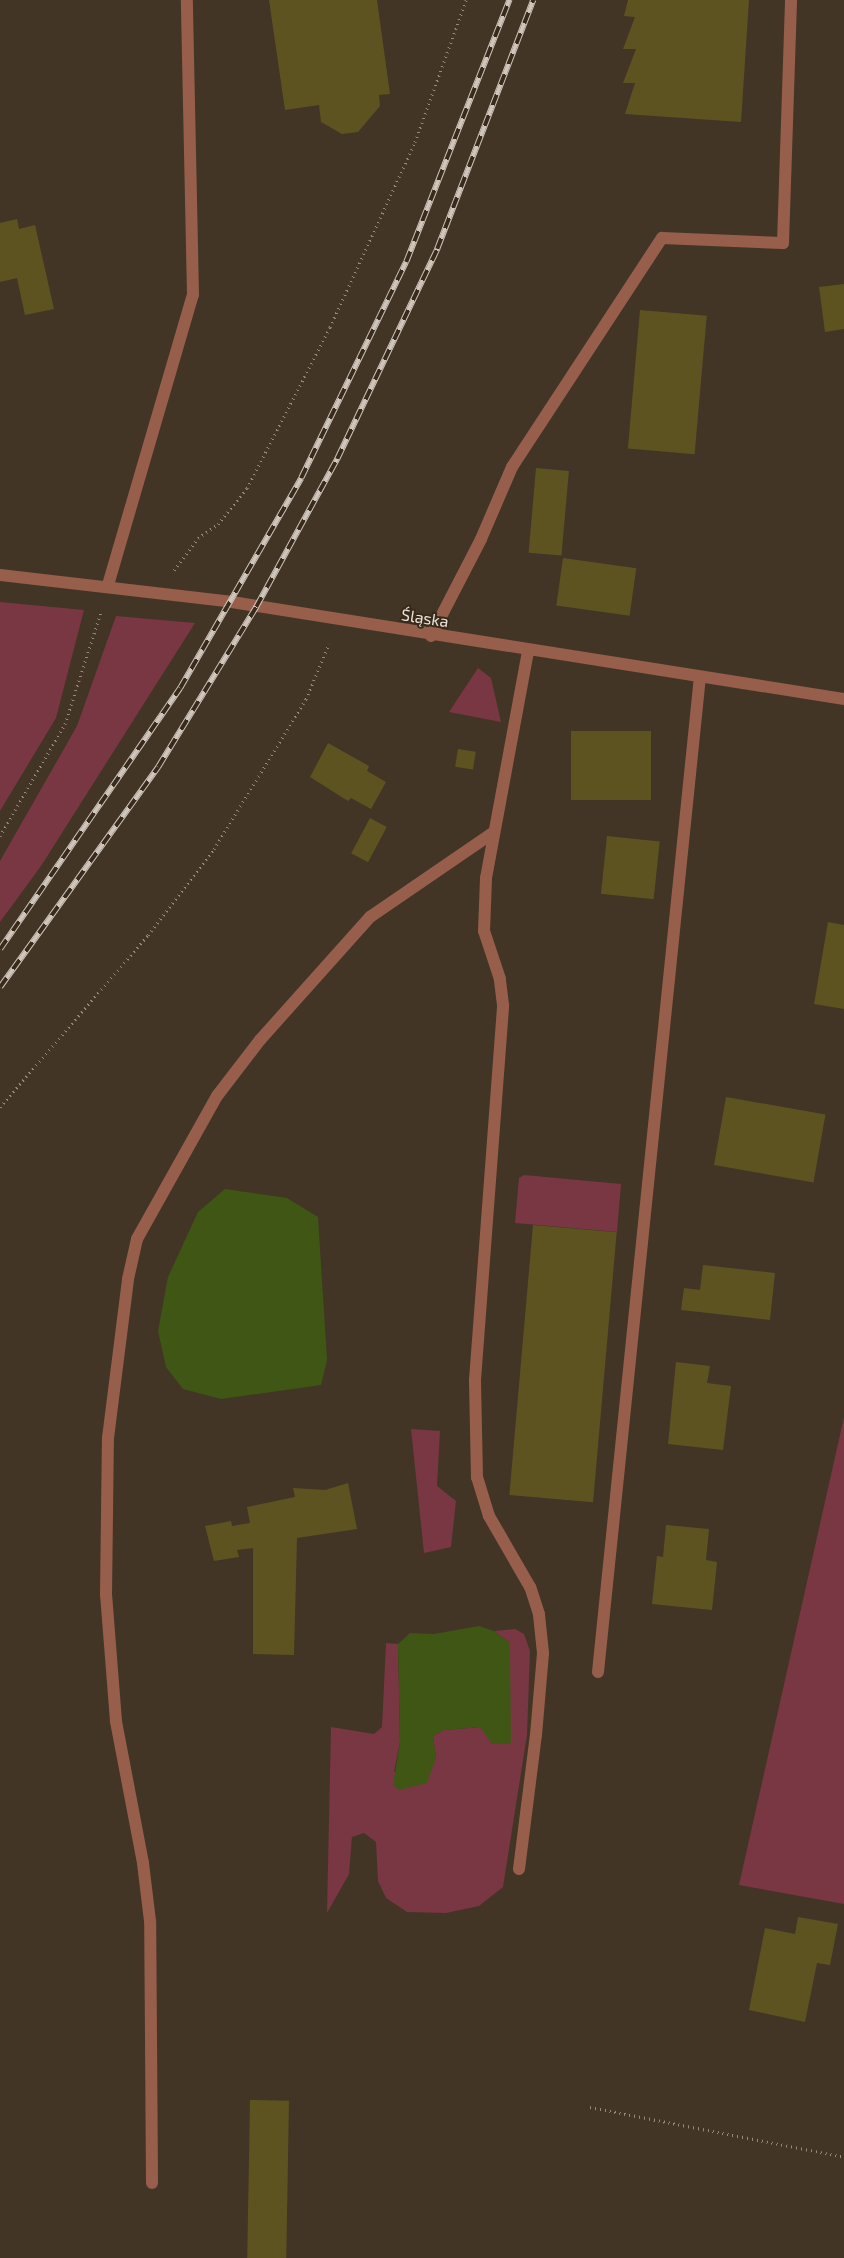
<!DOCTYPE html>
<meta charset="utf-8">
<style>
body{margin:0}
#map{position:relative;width:844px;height:2258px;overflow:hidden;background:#423526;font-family:"Exo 2",sans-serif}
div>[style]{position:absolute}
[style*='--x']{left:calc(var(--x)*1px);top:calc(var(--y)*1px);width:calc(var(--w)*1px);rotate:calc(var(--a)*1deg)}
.green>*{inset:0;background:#783742}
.water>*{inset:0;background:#405615}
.building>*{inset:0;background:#5d5321;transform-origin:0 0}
.path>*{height:3px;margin-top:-1.5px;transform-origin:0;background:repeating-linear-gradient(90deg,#94897d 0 1px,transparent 0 5px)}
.service>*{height:12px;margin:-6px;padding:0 6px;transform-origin:6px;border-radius:6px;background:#975f4b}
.tertiary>*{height:12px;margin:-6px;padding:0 6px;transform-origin:6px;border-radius:6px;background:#975f4b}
.rail>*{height:5.5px;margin-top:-2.75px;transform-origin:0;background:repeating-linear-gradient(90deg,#382b1c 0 11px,#cfc5bb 0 22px);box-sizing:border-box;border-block:1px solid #cfc5bb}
span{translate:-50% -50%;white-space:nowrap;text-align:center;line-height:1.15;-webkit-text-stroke:4px #382b1c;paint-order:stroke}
.street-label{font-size:16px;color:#ebe2d9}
</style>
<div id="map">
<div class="green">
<div style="clip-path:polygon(0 602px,84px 610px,56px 718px,0 811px)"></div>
<div style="clip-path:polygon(116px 616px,195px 623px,41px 866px,0 922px,0 861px,77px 726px)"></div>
<div style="clip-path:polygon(478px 668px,491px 678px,501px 722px,449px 712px)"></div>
<div style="clip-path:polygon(524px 1175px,621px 1184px,617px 1232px,515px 1223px,519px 1178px)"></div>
<div style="clip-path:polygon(844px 1417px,844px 1904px,739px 1885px)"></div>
<div style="clip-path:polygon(411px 1429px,440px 1431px,437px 1486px,456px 1501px,451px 1547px,424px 1553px)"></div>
<div style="clip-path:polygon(515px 1629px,524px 1634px,530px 1651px,527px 1735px,503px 1887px,479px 1906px,446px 1913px,407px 1912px,386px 1898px,378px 1881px,376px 1842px,364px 1833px,352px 1837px,349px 1874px,327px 1913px,331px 1727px,374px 1734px,382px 1727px,386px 1643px,398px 1644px,400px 1742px,394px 1772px,436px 1758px,433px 1736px,444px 1730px,480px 1727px,487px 1732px,510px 1643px,494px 1631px)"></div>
</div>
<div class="water">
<div style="clip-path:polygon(225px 1189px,287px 1198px,318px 1217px,327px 1360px,321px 1385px,221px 1399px,183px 1389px,166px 1367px,158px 1331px,168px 1277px,198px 1212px)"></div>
<div style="clip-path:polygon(479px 1626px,494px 1631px,510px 1643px,511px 1744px,492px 1744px,480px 1727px,444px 1730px,433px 1736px,436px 1758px,427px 1783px,399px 1790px,393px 1785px,400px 1742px,398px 1644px,410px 1633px,434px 1634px)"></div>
</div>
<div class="building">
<div style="clip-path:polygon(269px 0,377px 0,390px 94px,379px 95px,380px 106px,358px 132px,342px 134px,321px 122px,319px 105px,285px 110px)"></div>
<div style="clip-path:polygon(628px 0,749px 0,741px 122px,625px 114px,635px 83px,623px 83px,636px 49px,623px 49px,635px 17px,624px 16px)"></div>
<div style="clip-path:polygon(17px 219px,19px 229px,35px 225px,54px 309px,25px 315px,17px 278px,0 282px,0 223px)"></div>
<div style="clip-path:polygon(844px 284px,844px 329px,825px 332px,819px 287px)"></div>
<div style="left:640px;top:310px;width:67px;height:139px;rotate:5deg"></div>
<div style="left:536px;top:468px;width:33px;height:85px;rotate:5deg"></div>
<div style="left:563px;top:558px;width:74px;height:48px;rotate:8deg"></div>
<div style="left:571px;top:731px;width:80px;height:69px"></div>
<div style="clip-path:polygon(328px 743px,369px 766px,367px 771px,386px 782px,371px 809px,351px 798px,348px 801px,310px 777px)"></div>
<div style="left:458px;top:749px;width:18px;height:18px;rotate:9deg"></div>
<div style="left:370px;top:818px;width:19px;height:40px;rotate:28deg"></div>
<div style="left:607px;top:836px;width:53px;height:58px;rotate:6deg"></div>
<div style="clip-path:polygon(828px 922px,844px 925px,844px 1009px,814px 1004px)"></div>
<div style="left:726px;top:1097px;width:101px;height:69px;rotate:10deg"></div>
<div style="left:533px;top:1225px;width:84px;height:271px;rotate:5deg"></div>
<div style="clip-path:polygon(703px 1265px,775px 1273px,770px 1320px,681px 1310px,684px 1288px,700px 1290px)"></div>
<div style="clip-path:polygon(676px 1362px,710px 1366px,707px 1383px,731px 1386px,723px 1450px,668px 1444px)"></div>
<div style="clip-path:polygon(348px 1483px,357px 1529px,297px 1538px,294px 1655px,253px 1654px,253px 1548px,237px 1550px,239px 1557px,214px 1561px,205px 1526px,231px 1521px,232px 1526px,250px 1523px,247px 1507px,295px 1497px,293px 1488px,325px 1490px)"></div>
<div style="clip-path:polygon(666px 1525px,709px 1529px,706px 1560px,717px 1562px,712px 1610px,652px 1604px,657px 1556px,663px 1557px)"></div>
<div style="clip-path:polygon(798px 1917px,838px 1924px,830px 1965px,817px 1963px,805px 2022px,749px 2010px,765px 1928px,795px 1934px)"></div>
<div style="left:250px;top:2100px;width:39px;height:158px;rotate:1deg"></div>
</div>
<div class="path">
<div style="--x:174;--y:570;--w:40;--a:-53"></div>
<div style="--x:198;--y:538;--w:24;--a:-35"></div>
<div style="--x:218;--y:524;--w:46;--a:-51.1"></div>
<div style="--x:247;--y:488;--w:181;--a:-62.7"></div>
<div style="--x:330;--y:327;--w:204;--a:-65.3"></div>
<div style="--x:415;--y:142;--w:151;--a:-70.2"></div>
<div style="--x:0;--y:836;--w:129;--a:-59.9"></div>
<div style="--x:65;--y:724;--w:118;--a:-72.2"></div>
<div style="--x:0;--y:1107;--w:227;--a:-49.3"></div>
<div style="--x:148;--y:935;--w:108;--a:-52.5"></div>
<div style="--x:214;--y:849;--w:176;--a:-58.5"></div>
<div style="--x:306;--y:699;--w:60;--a:-67.3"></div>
<div style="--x:590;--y:2107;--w:259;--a:11.1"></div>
</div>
<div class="service">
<div style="--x:108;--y:585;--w:302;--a:-73.7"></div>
<div style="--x:193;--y:295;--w:295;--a:-91.2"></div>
<div style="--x:431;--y:636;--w:109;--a:-62.7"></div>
<div style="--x:481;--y:539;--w:78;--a:-66.7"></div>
<div style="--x:512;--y:467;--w:274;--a:-56.8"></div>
<div style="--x:662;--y:238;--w:121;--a:2.4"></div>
<div style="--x:783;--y:243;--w:243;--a:-88.1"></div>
<div style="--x:598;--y:1672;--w:1000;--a:-84.15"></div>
<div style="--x:519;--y:1869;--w:135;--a:-82.8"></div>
<div style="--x:536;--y:1735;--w:82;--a:-85.1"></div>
<div style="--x:543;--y:1653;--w:39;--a:-96"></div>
<div style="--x:539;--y:1614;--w:28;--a:-108"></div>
<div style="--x:530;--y:1587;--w:82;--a:-120"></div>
<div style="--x:489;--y:1516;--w:41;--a:-107.1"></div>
<div style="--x:477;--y:1477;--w:97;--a:-91.2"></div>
<div style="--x:475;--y:1380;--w:376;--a:-85.7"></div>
<div style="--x:503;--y:1005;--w:26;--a:-97"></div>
<div style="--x:500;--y:979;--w:51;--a:-108.4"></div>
<div style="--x:484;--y:931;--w:53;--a:-87.8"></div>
<div style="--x:486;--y:878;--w:231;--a:-79.5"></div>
<div style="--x:152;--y:2183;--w:262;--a:-90.4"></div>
<div style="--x:150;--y:1921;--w:58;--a:-96.9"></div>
<div style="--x:143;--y:1863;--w:145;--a:-100.8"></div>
<div style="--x:116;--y:1721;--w:126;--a:-94.5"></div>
<div style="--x:106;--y:1595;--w:157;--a:-89.3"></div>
<div style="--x:108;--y:1438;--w:160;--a:-82.8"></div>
<div style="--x:128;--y:1279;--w:41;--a:-77.3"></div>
<div style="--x:137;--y:1239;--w:164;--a:-60.8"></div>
<div style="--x:217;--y:1096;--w:71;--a:-52.5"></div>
<div style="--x:260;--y:1040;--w:165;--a:-48.2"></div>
<div style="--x:370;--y:917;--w:150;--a:-34.4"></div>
</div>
<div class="tertiary">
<div style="--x:0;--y:575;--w:234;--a:6.6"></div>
<div style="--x:232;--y:602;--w:620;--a:9.01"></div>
</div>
<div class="rail">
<div style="--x:0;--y:949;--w:317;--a:-55.4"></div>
<div style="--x:180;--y:688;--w:242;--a:-60"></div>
<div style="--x:301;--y:478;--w:240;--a:-64.1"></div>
<div style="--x:406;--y:262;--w:282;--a:-68.5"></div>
<div style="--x:0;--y:987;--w:271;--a:-54.3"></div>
<div style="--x:158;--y:767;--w:188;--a:-58.5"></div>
<div style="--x:256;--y:607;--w:169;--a:-61.3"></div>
<div style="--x:337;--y:459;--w:233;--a:-64.5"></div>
<div style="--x:437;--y:249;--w:267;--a:-68.9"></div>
</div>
<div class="street-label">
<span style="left:425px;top:618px;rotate:9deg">Śląska</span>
</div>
</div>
